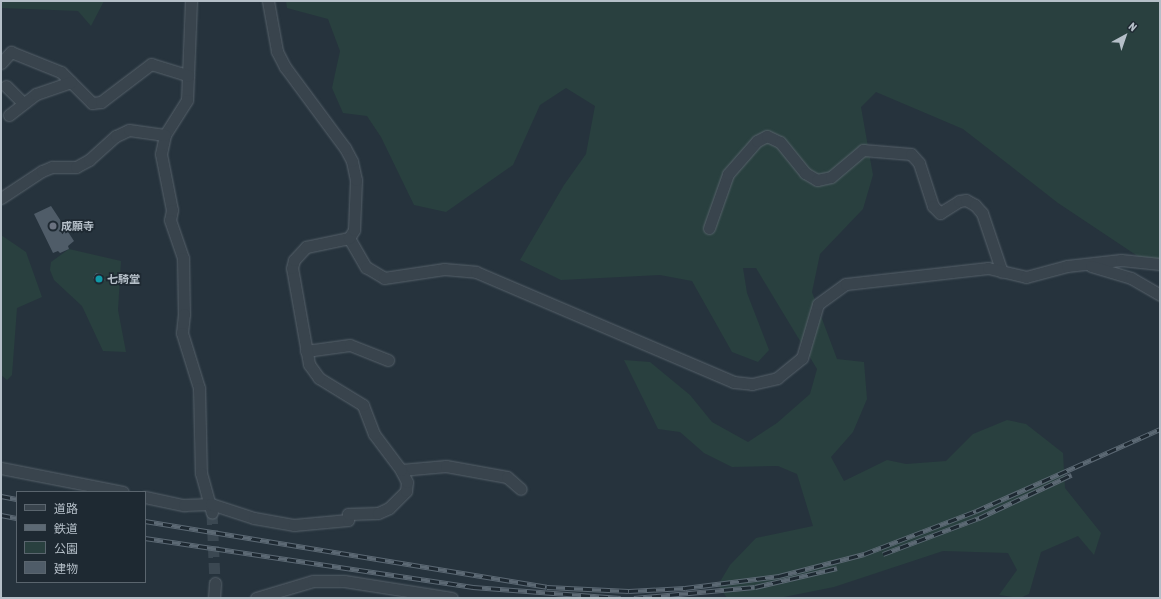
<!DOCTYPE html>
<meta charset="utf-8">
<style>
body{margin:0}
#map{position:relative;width:1161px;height:599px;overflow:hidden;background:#26333d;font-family:"Asap Condensed","Noto Sans JP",sans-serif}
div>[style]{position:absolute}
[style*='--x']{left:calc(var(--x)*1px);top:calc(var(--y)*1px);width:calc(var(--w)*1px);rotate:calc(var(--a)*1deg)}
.green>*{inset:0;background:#29403f}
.building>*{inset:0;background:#4f5c68}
.street-tunnel>*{height:11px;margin-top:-5.5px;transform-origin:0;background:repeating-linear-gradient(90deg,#3b4852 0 11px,transparent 0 16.5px)}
.roads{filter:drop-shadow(0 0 1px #57626b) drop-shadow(0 0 1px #57626b)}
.street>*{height:11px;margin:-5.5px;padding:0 5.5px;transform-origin:5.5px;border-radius:5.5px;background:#39444d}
.rail>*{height:4.5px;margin-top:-2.25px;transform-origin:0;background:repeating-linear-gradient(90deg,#1e2932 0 9px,#5c6974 0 18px);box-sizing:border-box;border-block:1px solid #5c6974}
.dots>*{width:11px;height:11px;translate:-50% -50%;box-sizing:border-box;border:2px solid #1e2932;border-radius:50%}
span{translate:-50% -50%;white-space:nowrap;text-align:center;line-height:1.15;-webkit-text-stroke:3.5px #1e2932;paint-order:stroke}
.poi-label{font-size:11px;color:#b5bfc8;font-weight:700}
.left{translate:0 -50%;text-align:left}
.frame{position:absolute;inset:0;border:2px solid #b5bfc8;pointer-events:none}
.legend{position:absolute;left:16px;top:491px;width:130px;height:92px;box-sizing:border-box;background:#1e2932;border:1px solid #5a656e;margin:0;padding:5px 7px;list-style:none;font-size:12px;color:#b5bfc8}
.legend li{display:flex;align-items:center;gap:8px;height:20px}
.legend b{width:20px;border:1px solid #5a656e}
.north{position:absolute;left:1105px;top:16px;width:40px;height:40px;-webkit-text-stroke:3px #1e2932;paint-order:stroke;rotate:40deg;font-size:11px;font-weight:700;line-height:16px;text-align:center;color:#b5bfc8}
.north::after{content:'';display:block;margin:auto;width:14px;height:18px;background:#b5bfc8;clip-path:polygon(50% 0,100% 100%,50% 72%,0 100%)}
</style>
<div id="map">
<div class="green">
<div style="clip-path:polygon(1px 1px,104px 1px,91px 26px,78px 11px,1px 8px)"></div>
<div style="clip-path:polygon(286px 1px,1160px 1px,1160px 271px,1058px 203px,963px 129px,876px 92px,861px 107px,873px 175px,863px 209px,820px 254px,812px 292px,837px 359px,864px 362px,867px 399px,853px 432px,831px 457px,844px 481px,887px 460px,906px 464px,946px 461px,973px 434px,1007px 420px,1026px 424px,1063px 453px,1065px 488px,1101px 533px,1094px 555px,1078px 536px,1041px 552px,1029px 594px,1020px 598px,999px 595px,1017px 570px,1008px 553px,943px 551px,834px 587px,779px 598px,727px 598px,718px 585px,730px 565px,756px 538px,813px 526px,797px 474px,778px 466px,732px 467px,704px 453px,680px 432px,658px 429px,624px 360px,650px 362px,690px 395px,712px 422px,748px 442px,777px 423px,810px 394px,817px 369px,756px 268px,743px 268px,747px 293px,769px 350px,758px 362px,732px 352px,692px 281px,660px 275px,561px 280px,520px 260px,564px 185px,586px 154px,595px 106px,566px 88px,540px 105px,513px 165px,446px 212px,414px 205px,381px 137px,367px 116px,343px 113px,332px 88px,340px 51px,328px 19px,287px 8px)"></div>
<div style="clip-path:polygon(1px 235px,26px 252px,42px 297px,17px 308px,12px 375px,7px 380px,1px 375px)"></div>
<div style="clip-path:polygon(69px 249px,121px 261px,118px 310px,126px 352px,103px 351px,82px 306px,54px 280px,50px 270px,51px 262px)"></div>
</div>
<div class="building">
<div style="clip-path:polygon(51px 206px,74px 241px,68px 246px,69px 249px,60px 253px,58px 251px,53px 253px,34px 214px)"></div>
<div style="clip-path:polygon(96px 273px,102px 274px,105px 280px,101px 284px,96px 283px,93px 278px)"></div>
</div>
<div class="street-tunnel">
<div style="--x:212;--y:513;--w:70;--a:87.5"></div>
</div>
<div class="roads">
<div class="street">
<div style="--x:191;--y:1;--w:99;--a:92.3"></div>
<div style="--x:187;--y:100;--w:41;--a:122.2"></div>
<div style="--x:165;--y:135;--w:19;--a:102"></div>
<div style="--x:161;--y:154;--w:57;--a:78.9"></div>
<div style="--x:172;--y:210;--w:10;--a:101"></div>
<div style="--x:170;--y:220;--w:40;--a:71.1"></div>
<div style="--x:183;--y:258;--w:56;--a:89"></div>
<div style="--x:184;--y:314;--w:19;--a:96"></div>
<div style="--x:182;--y:333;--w:58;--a:72.8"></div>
<div style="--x:199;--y:388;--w:85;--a:88.7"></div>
<div style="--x:201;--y:473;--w:41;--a:74.6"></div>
<div style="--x:1;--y:63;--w:15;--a:-48"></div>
<div style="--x:11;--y:52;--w:54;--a:21.8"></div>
<div style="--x:61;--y:72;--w:44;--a:45"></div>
<div style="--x:92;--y:103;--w:9;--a:-6"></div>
<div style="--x:101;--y:102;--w:63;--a:-37.2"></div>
<div style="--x:151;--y:64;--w:39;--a:17"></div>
<div style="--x:6;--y:86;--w:24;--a:45"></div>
<div style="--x:9;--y:115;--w:34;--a:-38"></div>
<div style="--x:36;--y:94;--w:37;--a:-19"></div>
<div style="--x:1;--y:198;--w:49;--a:-33.4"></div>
<div style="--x:42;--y:171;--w:11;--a:-22"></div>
<div style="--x:52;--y:167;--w:24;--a:0"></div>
<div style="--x:76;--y:167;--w:15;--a:-28"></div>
<div style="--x:89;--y:160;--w:36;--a:-42"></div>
<div style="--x:116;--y:136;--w:14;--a:-25"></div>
<div style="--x:129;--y:130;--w:36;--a:8"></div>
<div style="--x:709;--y:228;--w:57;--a:-70.6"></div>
<div style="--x:728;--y:174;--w:44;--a:-48.7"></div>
<div style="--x:757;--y:141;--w:11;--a:-27"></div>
<div style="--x:767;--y:136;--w:14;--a:25"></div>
<div style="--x:780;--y:142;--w:40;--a:51"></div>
<div style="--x:805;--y:173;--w:14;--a:30"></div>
<div style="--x:817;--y:180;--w:14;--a:-12"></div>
<div style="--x:831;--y:177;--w:42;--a:-40.2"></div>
<div style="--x:863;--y:150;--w:48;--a:4.8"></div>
<div style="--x:911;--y:154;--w:12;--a:48"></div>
<div style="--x:919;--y:163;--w:45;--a:72"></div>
<div style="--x:933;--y:206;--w:10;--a:45"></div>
<div style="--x:940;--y:213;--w:22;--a:-32"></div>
<div style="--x:959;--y:201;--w:7;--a:-8"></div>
<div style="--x:966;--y:200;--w:10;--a:29"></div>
<div style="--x:975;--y:205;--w:11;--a:49"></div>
<div style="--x:982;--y:213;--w:62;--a:71.3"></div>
<div style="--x:349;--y:238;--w:34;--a:60"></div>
<div style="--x:366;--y:267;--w:21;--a:31"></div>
<div style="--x:384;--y:278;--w:61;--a:-8.5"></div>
<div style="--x:444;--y:269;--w:32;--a:5"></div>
<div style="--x:476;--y:272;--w:280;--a:23.1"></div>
<div style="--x:734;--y:382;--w:18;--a:6"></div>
<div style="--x:752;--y:384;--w:26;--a:-13"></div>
<div style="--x:777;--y:378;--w:32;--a:-39"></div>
<div style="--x:802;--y:358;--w:56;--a:-73.5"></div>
<div style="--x:818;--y:304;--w:34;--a:-36"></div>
<div style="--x:846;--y:284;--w:143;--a:-6.4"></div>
<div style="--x:988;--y:268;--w:39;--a:13"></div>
<div style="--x:1026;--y:277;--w:42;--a:-15"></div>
<div style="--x:1067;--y:266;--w:54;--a:-6.3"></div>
<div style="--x:1121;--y:260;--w:39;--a:6"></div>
<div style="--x:1091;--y:266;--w:42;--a:16.7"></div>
<div style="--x:1131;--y:278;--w:34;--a:30"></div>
<div style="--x:306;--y:351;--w:44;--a:-7.8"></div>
<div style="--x:350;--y:345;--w:41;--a:21.5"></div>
<div style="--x:1;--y:468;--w:124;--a:11.1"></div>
<div style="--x:401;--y:470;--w:45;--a:-5.1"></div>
<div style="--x:446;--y:466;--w:62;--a:10.2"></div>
<div style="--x:507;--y:477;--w:18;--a:41"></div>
<div style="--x:145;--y:497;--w:40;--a:12"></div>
<div style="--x:184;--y:505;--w:27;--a:-2"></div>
<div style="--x:211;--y:504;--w:45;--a:18"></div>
<div style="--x:254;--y:518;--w:41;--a:9.9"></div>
<div style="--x:294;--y:525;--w:54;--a:-5.3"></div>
<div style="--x:348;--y:520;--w:6;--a:-90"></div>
<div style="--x:348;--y:514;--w:30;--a:-2"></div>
<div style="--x:378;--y:513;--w:12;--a:-24"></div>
<div style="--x:389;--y:508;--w:24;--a:-45"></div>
<div style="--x:406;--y:491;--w:9;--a:-84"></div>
<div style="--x:407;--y:482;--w:13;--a:-117"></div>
<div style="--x:401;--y:470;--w:45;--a:-126.9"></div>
<div style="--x:374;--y:434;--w:31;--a:-111"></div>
<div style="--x:363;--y:405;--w:52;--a:-148.5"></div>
<div style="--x:319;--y:378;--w:17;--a:-126"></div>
<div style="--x:309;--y:364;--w:97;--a:-100"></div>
<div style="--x:292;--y:268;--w:8;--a:-76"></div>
<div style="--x:294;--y:260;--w:18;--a:-47"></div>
<div style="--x:306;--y:247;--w:44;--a:-11.8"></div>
<div style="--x:349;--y:238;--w:9;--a:-58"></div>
<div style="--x:354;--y:230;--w:50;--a:-87.7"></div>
<div style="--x:356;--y:180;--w:19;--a:-102"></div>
<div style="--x:352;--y:161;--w:15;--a:-118"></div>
<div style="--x:345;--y:148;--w:101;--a:-126.5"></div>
<div style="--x:285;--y:67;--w:18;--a:-117"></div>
<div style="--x:277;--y:51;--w:51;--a:-100.2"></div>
<div style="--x:214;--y:598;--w:15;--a:-86"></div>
<div style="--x:256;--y:598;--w:59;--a:-16.6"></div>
<div style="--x:313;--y:581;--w:31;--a:0"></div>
<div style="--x:344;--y:581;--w:109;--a:8.9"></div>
</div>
</div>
<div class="rail">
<div style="--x:1;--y:496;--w:16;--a:11"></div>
<div style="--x:1;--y:515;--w:16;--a:11"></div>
<div style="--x:145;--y:521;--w:407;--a:9.3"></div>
<div style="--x:547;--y:587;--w:82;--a:2.8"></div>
<div style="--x:629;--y:591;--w:56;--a:-3.1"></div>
<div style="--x:685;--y:588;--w:95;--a:-7.3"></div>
<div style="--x:779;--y:576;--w:88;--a:-14.5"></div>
<div style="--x:864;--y:554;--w:120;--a:-21"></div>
<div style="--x:976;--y:511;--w:201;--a:-24"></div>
<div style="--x:145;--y:538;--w:332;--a:8.5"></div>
<div style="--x:473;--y:587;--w:148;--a:4.3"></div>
<div style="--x:883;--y:554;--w:103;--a:-20.6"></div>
<div style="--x:979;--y:518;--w:102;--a:-25.1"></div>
<div style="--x:634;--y:598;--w:121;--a:-5.2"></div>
<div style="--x:755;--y:587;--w:84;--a:-13"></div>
</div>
<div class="dots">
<div style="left:53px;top:226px;background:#6b7280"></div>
<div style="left:99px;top:279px;background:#0f9aa8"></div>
</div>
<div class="poi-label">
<span class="left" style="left:61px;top:226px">成願寺</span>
<span class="left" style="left:107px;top:279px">七騎堂</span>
</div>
<div class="frame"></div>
<ul class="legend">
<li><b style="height:5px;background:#39444d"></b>道路</li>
<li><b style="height:5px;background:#5c6974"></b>鉄道</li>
<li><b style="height:11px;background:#29403f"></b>公園</li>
<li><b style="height:11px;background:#4f5c68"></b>建物</li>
</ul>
<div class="north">N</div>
</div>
